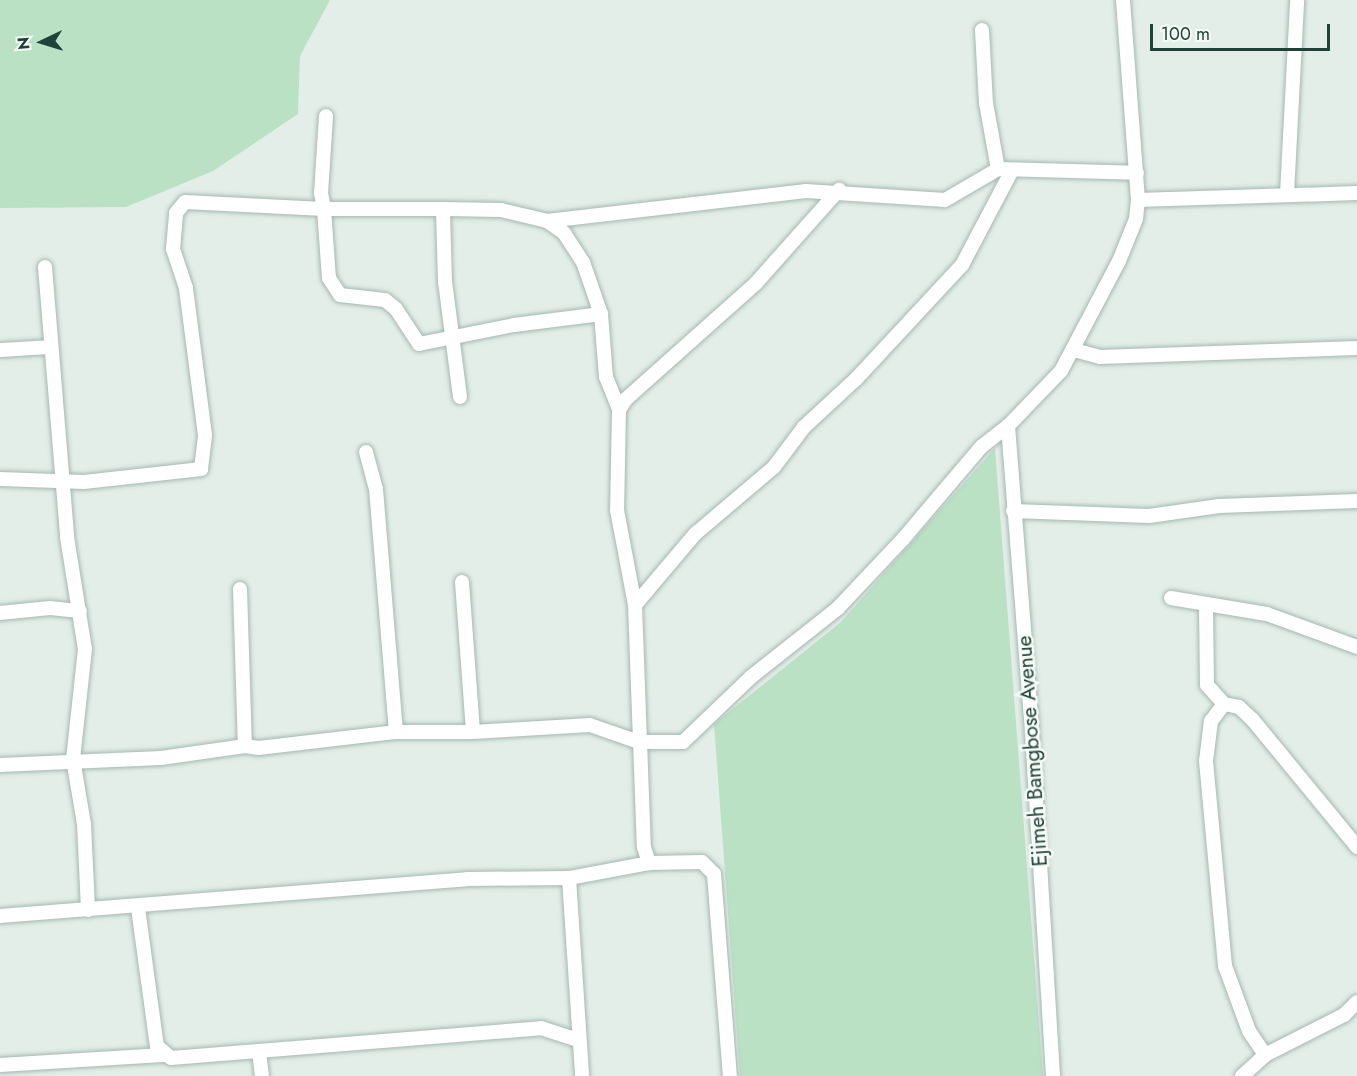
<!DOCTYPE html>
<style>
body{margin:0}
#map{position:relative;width:1357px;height:1076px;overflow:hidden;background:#e3eee9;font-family:Jost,sans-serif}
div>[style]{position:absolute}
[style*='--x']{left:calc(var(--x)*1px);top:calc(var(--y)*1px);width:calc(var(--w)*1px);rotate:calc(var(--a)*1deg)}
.green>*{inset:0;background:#bbe1c4}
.roads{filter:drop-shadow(0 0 2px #a5b7b0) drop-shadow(0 0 2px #a5b7b0)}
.minor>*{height:14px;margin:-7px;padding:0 7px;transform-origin:7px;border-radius:7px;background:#fff}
span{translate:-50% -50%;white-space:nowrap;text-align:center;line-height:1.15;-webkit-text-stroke:5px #f5faf7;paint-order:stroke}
.street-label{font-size:21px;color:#214238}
.north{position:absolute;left:12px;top:12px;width:60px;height:60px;-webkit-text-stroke:4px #f5faf7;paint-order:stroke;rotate:266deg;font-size:16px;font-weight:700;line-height:24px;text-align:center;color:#214238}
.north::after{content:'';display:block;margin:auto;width:21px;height:27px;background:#214238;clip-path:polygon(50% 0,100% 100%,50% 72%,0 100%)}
.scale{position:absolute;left:1150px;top:24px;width:180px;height:27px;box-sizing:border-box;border:3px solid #214238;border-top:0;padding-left:8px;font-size:18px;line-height:21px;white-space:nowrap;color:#214238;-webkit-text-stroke:4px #f5faf7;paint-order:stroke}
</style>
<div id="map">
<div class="green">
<div style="clip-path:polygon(0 0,330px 0,300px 56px,298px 114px,213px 171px,126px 207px,0 208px)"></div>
<div style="clip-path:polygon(995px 448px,1043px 1076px,740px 1076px,714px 724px,841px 622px)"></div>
</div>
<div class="roads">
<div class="minor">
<div style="--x:982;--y:30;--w:73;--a:86.9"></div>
<div style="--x:986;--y:103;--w:67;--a:79.7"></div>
<div style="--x:998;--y:169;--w:139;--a:1.6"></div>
<div style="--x:326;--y:116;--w:77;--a:93.7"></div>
<div style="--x:321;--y:193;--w:16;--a:79"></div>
<div style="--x:324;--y:209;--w:119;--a:0"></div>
<div style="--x:1287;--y:194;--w:194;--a:-87"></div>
<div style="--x:1138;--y:200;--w:219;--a:-1.8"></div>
<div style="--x:547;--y:221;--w:261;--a:-6.6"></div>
<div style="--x:806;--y:191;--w:139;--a:3.7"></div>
<div style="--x:945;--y:200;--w:61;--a:-30.3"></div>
<div style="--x:45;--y:267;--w:271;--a:85.3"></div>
<div style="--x:67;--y:537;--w:113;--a:80.9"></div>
<div style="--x:85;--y:649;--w:111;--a:96.2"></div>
<div style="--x:73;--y:759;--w:66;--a:80.4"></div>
<div style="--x:84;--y:824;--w:86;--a:87.3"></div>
<div style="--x:0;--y:350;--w:50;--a:-3.4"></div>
<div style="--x:1074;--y:350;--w:27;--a:15"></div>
<div style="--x:1100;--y:357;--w:257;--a:-2"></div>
<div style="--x:460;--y:397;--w:116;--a:-97.4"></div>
<div style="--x:445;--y:282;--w:73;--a:-91.6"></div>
<div style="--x:443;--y:209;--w:58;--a:1"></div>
<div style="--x:501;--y:210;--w:47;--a:13.4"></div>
<div style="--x:547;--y:221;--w:21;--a:35"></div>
<div style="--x:564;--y:233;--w:35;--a:57"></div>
<div style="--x:583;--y:262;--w:55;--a:70.9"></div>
<div style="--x:619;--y:410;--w:13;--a:-58"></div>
<div style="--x:626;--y:399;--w:174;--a:-41.7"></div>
<div style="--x:756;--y:283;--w:125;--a:-48.3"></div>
<div style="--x:1008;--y:426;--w:291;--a:85.5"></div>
<div style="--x:1031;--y:716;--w:361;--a:86.5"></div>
<div style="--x:366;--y:452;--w:38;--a:75"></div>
<div style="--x:376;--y:489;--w:244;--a:85.3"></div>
<div style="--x:396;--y:732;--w:77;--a:0"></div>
<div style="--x:0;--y:479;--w:84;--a:2"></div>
<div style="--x:84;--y:482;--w:118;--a:-6.3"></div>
<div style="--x:201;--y:469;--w:34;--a:-83"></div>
<div style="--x:205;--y:435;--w:148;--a:-97.4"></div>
<div style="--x:186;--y:288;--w:41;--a:-108.4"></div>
<div style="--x:173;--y:249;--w:36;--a:-85"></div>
<div style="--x:176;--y:213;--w:14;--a:-51"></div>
<div style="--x:185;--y:202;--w:139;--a:2.9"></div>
<div style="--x:324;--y:209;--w:69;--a:85.9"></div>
<div style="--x:329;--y:278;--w:20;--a:57"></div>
<div style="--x:340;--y:295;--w:45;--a:6.3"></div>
<div style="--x:385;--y:300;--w:14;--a:39"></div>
<div style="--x:396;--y:309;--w:42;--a:56.7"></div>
<div style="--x:419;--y:344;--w:97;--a:-11.3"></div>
<div style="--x:514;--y:325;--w:88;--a:-7.2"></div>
<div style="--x:601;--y:314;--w:63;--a:85.5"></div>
<div style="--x:606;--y:377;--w:35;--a:68"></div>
<div style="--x:619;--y:410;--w:100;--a:91.1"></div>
<div style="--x:617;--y:510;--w:97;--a:79.3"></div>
<div style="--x:635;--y:605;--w:242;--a:87.9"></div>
<div style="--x:644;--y:847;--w:17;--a:73"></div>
<div style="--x:649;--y:863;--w:53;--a:-1.1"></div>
<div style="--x:702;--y:862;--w:17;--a:45"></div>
<div style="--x:714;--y:874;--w:203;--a:85.5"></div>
<div style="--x:1013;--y:511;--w:136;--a:2.1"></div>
<div style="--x:1149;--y:516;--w:71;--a:-8.1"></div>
<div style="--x:1219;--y:506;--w:138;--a:-2.1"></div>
<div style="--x:462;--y:582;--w:150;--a:85.8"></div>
<div style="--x:473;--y:732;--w:117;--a:-3.4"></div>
<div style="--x:590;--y:725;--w:52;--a:19.1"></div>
<div style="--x:639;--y:742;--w:44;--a:0"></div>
<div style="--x:683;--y:742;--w:94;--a:-43.7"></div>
<div style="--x:751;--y:677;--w:111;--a:-38.4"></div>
<div style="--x:838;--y:608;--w:95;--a:-46.7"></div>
<div style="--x:903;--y:539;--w:121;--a:-49.7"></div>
<div style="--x:981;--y:447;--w:34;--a:-38"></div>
<div style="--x:1008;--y:426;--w:76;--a:-46.1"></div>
<div style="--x:1061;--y:371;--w:124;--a:-62.2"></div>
<div style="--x:1119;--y:261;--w:45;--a:-68"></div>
<div style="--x:1136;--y:219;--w:19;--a:-84"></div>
<div style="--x:1138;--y:200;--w:201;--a:-94.3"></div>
<div style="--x:240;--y:589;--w:157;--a:88.2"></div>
<div style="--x:245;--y:746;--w:14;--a:8"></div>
<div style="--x:259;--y:748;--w:138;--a:-6.7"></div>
<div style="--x:1171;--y:598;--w:97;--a:9.5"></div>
<div style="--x:1267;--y:614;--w:96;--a:20.1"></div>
<div style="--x:635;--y:605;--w:93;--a:-49.8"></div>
<div style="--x:695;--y:534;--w:104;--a:-40.3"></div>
<div style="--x:774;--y:467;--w:50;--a:-53.1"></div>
<div style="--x:804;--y:427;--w:72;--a:-42.8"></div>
<div style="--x:857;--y:378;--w:154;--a:-47.1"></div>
<div style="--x:962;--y:265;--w:107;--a:-62.2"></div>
<div style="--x:1206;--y:605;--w:80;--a:89.3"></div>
<div style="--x:1207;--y:685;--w:25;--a:48"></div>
<div style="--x:1224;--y:704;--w:15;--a:11"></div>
<div style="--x:1239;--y:707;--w:18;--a:43"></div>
<div style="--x:1252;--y:719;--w:166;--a:50.6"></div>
<div style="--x:0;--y:613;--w:50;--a:-5.7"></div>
<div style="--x:50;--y:608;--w:30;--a:6"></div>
<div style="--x:1224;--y:704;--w:21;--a:127"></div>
<div style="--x:1211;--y:721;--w:40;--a:97.1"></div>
<div style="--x:1206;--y:761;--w:206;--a:84.7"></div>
<div style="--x:1225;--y:966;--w:69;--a:69.7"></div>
<div style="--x:1249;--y:1031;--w:29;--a:56"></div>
<div style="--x:0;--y:765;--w:161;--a:-2.5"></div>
<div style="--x:161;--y:758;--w:85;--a:-8.1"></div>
<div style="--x:569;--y:878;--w:198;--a:86.2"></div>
<div style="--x:138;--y:908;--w:139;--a:82.2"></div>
<div style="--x:157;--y:1046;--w:18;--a:41"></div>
<div style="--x:171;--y:1058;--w:371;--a:-4.6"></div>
<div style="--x:541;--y:1028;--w:39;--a:18"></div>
<div style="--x:0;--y:916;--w:468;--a:-4.5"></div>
<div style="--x:467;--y:879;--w:102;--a:-0.6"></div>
<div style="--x:569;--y:878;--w:81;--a:-10.6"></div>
<div style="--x:259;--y:1052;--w:24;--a:83"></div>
<div style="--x:0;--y:1065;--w:163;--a:-3.5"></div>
<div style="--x:1242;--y:1076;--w:31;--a:-42"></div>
<div style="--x:1265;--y:1055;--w:89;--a:-26.9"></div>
<div style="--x:1344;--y:1015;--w:18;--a:-45"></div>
</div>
</div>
<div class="street-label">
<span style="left:1032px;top:751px;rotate:-94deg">Ejimeh Bamgbose Avenue</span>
</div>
<div class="north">N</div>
<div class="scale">100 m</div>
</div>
